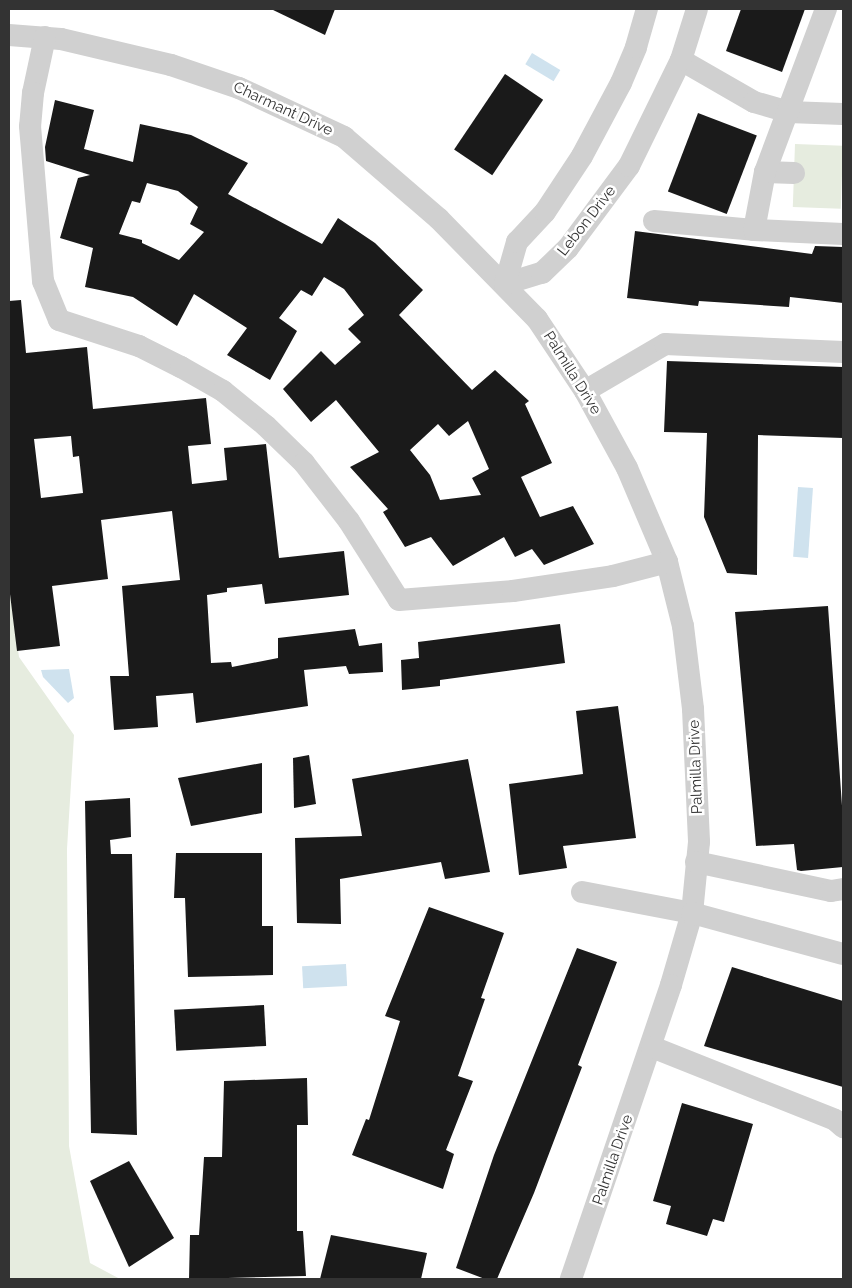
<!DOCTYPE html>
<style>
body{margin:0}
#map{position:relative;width:852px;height:1288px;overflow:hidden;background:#fff;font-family:Raleway,sans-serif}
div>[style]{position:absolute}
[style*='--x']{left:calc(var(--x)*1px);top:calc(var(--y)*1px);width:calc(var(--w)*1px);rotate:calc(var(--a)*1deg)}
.green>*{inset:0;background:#e6ecdf;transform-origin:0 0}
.water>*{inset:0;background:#cfe2ee;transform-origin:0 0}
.building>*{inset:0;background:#1a1a1a;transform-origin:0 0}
.minor>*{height:22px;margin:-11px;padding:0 11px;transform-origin:11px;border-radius:11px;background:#d0d0d0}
span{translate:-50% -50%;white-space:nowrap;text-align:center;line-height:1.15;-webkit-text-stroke:5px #fff;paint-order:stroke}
.street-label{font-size:15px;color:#333}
.frame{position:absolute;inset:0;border:10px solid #333;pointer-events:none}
</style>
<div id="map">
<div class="green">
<div style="left:795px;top:144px;width:48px;height:63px;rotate:2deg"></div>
<div style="clip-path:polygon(9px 586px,19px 657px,74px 735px,67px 849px,69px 1146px,90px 1263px,120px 1279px,9px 1279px)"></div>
</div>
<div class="water">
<div style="left:532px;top:53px;width:33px;height:13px;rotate:31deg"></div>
<div style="left:798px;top:487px;width:15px;height:70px;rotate:4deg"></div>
<div style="clip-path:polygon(69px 669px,74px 698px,68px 703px,43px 677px,41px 670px)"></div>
<div style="left:346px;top:964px;width:22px;height:44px;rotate:87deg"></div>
</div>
<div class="building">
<div style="clip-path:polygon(271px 9px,335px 9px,325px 35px)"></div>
<div style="clip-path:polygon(741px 9px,805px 9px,782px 72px,726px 51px)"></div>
<div style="left:505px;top:74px;width:46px;height:91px;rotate:34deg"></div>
<div style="clip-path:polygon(evenodd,55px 100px,94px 110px,84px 149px,133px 162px,140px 124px,191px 135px,248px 163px,228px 194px,322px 244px,338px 218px,375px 243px,423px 290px,399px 315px,472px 390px,495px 370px,529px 401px,525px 404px,552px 463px,521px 477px,540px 517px,573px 506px,594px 544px,544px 565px,532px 549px,515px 557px,504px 537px,453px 566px,431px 537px,405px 547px,383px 512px,388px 509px,350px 467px,379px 452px,336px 400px,311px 422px,283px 389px,321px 351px,335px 365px,361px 342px,348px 329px,364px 315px,344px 289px,324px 277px,312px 296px,301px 290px,279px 318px,297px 331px,270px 380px,227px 355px,247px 328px,194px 294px,177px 326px,133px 297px,85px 287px,93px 248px,60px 238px,78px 178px,90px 175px,46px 161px,45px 147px,55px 100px,147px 183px,178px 191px,198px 207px,190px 224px,204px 232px,179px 260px,142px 243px,142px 240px,119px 234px,132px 201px,140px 203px,147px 183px,55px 100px,468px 421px,489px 469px,472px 478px,481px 495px,440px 500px,430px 475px,410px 450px,438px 424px,449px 436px,468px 421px)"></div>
<div style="left:698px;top:113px;width:63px;height:84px;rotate:21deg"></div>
<div style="clip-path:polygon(635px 231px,812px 254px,815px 246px,843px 247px,843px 303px,790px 297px,789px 307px,699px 301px,698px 306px,627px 298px)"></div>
<div style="clip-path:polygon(evenodd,21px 300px,26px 353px,87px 347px,93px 409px,206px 398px,211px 444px,188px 446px,192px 484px,227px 480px,224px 448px,266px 444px,279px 558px,344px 551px,349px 595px,265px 604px,262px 584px,227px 588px,227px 592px,207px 595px,211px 663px,231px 662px,232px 667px,278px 658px,278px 638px,355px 629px,359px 646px,382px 643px,383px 672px,349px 674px,346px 666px,304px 670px,308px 706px,196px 723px,193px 693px,156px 696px,158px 727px,114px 730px,110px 676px,129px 676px,122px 586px,180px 580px,172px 511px,101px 520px,108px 579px,52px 586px,60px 646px,17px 651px,9px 586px,9px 301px,21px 300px,71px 436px,73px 457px,79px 456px,83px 493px,41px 498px,34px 439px,71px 436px)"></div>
<div style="clip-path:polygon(667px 361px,843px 367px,843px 438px,758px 435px,757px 575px,727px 573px,704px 517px,707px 433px,664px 432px)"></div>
<div style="clip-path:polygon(828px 606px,843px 820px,843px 867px,801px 871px,797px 870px,794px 844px,756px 846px,735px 612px)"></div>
<div style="clip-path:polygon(560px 624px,565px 663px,440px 680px,440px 686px,402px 690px,401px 660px,419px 658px,418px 642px)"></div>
<div style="clip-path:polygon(618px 706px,636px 838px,563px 846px,567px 868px,519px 875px,509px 784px,583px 774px,576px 711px)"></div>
<div style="clip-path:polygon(309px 755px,316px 804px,294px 808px,293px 758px)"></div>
<div style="clip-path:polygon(468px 759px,490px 872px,445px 879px,441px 862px,340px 879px,341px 924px,297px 923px,295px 838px,362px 836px,352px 779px)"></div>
<div style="clip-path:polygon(262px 763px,262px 813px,191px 826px,178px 778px)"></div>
<div style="clip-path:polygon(130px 798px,131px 837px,110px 840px,111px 854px,132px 854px,137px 1135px,91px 1133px,85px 801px)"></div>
<div style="clip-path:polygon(176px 853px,262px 853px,262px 926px,273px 926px,273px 975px,188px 977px,185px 898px,174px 898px)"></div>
<div style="clip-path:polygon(429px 907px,504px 933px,481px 998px,485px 999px,458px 1076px,473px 1081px,446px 1150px,454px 1154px,443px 1189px,352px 1155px,366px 1119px,369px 1120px,400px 1021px,385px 1016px)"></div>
<div style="clip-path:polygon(577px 948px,617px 962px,578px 1065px,582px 1067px,534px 1193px,497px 1279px,485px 1279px,456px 1268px,494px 1155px)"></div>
<div style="clip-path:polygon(732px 967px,843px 1001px,843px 1087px,704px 1046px)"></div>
<div style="left:264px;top:1005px;width:41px;height:90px;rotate:87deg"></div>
<div style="clip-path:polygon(307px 1078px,308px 1125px,297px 1125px,297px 1231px,303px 1231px,306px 1276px,189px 1279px,190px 1235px,199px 1235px,204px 1157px,222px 1157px,224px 1081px)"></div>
<div style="clip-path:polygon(682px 1103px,753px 1124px,724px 1222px,713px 1219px,707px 1236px,666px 1224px,671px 1206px,653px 1201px)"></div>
<div style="clip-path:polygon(129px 1161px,174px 1238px,129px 1267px,90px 1181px)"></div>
<div style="clip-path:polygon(331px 1235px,427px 1253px,421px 1279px,320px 1279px)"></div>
</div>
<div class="minor">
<div style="--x:9;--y:35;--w:52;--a:4.4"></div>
<div style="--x:61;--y:39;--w:113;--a:13.3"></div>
<div style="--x:171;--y:65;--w:72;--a:18.7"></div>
<div style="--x:239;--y:88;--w:116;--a:25"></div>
<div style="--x:344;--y:137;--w:125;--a:40.8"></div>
<div style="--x:439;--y:219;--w:140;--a:45.6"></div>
<div style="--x:537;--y:319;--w:87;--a:56.3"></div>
<div style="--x:585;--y:391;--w:88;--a:61.4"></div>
<div style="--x:627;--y:468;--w:102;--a:66.9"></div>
<div style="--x:667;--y:562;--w:66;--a:76"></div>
<div style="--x:683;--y:626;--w:84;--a:83.1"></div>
<div style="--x:693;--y:709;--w:133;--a:87.4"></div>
<div style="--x:699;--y:842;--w:71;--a:95.6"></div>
<div style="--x:692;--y:913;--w:75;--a:106.3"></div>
<div style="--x:671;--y:985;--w:311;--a:108.8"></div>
<div style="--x:45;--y:37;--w:57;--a:102.1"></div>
<div style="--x:33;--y:93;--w:33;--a:95"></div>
<div style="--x:30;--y:126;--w:156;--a:85.2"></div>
<div style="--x:43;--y:281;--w:42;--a:67.7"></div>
<div style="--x:59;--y:320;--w:84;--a:18"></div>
<div style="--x:139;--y:346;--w:47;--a:26.6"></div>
<div style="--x:181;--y:367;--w:48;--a:29.7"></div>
<div style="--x:223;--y:391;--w:55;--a:39.1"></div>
<div style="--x:266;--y:426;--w:53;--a:44.2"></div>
<div style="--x:304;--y:463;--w:73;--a:52.2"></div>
<div style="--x:349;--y:521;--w:93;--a:57.7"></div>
<div style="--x:399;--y:600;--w:114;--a:-4.5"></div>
<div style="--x:513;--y:591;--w:101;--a:-8.5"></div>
<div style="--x:613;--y:576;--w:56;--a:-14.5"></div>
<div style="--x:681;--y:60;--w:84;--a:29.9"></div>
<div style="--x:754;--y:102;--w:35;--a:16"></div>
<div style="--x:788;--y:112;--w:55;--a:2.1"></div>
<div style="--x:765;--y:172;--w:29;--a:2"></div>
<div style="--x:654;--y:221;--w:100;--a:5.1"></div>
<div style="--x:754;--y:230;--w:59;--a:-79.3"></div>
<div style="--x:765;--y:172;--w:174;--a:-69.5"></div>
<div style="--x:754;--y:230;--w:89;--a:2.6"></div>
<div style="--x:505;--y:284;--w:39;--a:-17"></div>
<div style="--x:542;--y:273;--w:36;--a:-44"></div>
<div style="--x:568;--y:248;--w:102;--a:-53.4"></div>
<div style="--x:629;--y:166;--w:118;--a:-63.9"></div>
<div style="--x:681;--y:60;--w:53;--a:-72.6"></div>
<div style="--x:505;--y:284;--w:44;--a:-74.1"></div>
<div style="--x:517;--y:242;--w:41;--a:-47"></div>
<div style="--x:545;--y:212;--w:67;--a:-56.5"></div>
<div style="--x:582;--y:156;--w:83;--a:-61.9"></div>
<div style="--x:621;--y:83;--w:39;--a:-67"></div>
<div style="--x:636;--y:47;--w:40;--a:-74"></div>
<div style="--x:585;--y:391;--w:93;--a:-30.4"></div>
<div style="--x:665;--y:344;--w:178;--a:2.6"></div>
<div style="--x:696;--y:862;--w:138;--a:12.1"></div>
<div style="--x:831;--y:891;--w:12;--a:-9"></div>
<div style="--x:582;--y:892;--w:112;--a:10.8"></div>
<div style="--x:692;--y:913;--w:156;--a:15.2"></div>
<div style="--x:652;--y:1047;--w:197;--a:21.7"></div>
<div style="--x:835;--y:1120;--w:11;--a:41"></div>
</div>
<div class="street-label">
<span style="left:283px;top:109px;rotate:25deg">Charmant Drive</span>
<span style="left:587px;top:221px;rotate:-52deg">Lebon Drive</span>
<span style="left:572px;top:373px;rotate:58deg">Palmilla Drive</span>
<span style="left:696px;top:767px;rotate:-92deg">Palmilla Drive</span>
<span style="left:613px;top:1160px;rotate:-71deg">Palmilla Drive</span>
</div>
<div class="frame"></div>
</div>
